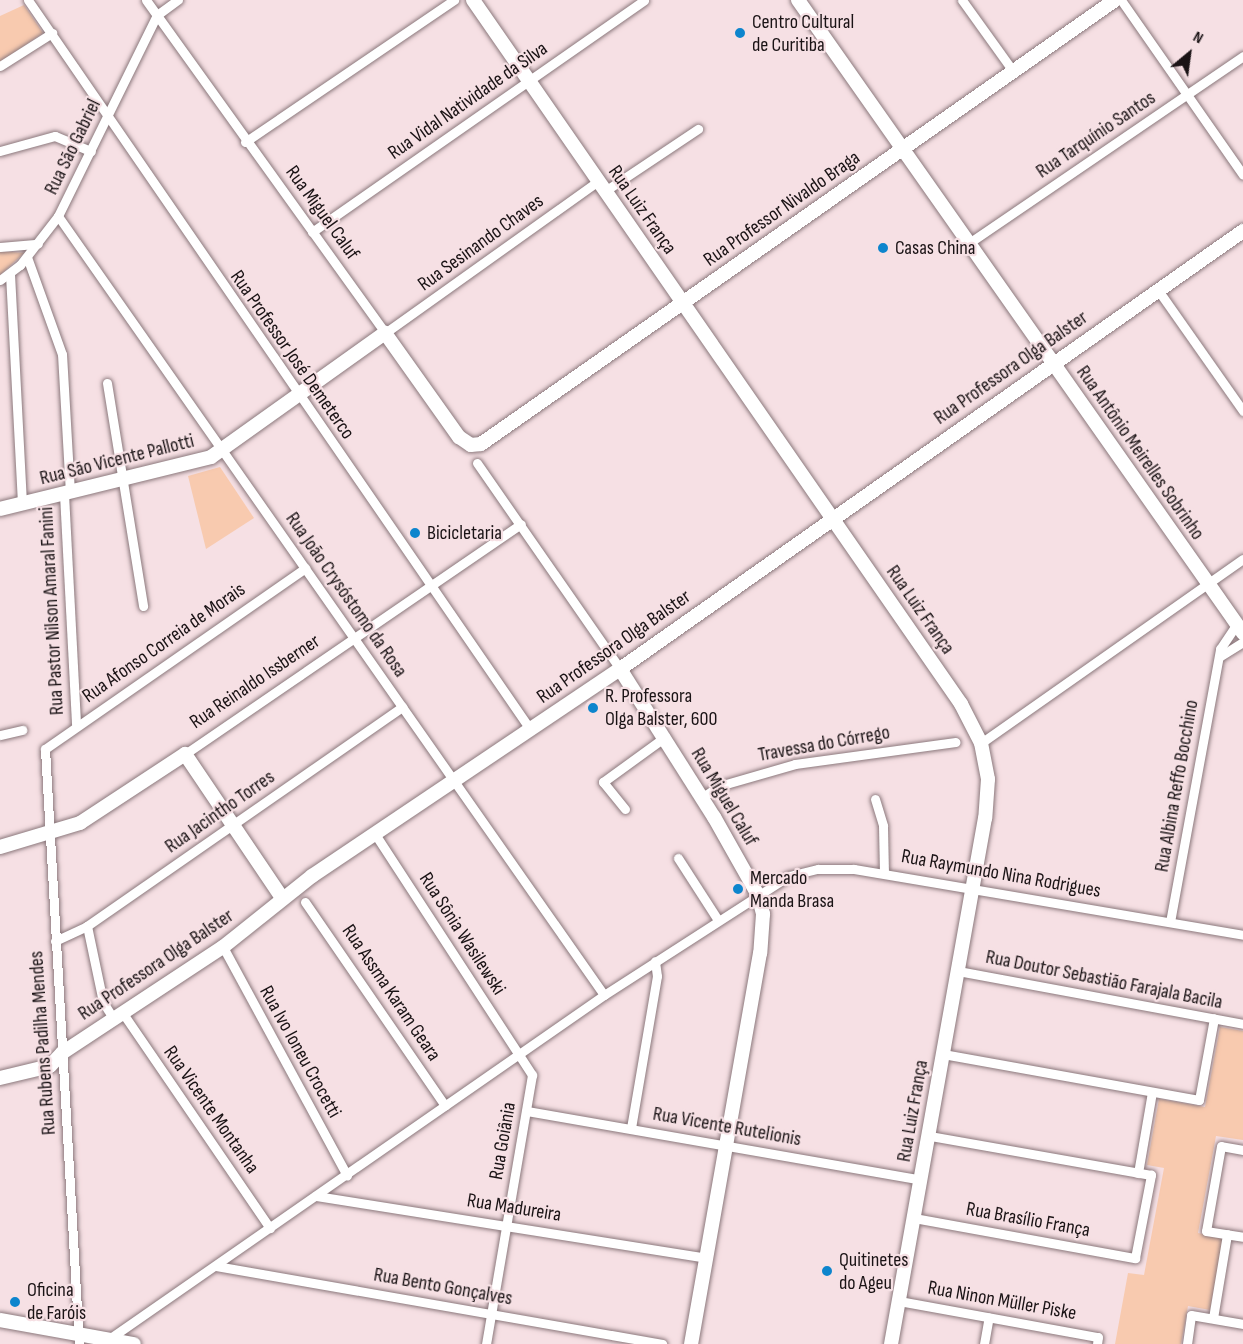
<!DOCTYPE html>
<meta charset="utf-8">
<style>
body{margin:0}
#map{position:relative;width:1243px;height:1344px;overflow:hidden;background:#f6e0e4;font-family:"Sofia Sans Condensed",sans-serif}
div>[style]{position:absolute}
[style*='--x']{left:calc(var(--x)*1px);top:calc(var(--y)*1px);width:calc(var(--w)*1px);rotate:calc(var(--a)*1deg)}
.green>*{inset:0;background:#f8caaf}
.roads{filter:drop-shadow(0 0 2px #8b787c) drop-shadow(0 0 2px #8b787c)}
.street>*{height:9px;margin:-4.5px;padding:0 4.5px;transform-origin:4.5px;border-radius:4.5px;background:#fff}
.secondary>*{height:14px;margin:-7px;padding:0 7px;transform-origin:7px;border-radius:7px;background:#fff}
.dots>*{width:16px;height:16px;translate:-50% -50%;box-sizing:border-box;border:3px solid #f6e0e4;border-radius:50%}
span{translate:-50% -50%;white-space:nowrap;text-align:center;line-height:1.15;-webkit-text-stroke:4.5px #f6e0e4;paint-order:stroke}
.poi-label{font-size:20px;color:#1a1315}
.left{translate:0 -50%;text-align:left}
.street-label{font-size:20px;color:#1a1315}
.north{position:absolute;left:1159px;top:24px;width:60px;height:60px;-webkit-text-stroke:4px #f6e0e4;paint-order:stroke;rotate:29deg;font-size:16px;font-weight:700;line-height:24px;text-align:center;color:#1a1315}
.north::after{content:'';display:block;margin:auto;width:21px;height:27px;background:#1a1315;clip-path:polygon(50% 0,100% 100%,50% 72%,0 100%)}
</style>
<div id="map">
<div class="green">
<div style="clip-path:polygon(24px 5px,43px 33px,0 62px,0 16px)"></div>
<div style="clip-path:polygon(0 251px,24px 253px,0 275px)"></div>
<div style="clip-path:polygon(220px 467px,254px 518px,206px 549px,188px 476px)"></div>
<div style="clip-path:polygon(1220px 1027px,1243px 1031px,1243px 1140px,1216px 1136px,1198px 1233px,1223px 1238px,1210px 1310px,1188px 1306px,1181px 1344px,1115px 1344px,1128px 1273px,1144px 1275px,1164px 1168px,1147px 1165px,1159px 1099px,1205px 1107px)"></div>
</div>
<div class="roads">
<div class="street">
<div style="--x:28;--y:0;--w:885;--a:55.45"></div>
<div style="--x:146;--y:0;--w:410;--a:54.3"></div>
<div style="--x:385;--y:333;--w:262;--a:-35.5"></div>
<div style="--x:962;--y:0;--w:87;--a:54.3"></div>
<div style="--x:1121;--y:0;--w:213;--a:55.1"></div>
<div style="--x:0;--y:66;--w:62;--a:-32.4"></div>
<div style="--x:245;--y:142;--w:253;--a:-34.2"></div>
<div style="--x:0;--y:151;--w:57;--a:-15.3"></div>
<div style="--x:55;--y:136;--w:39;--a:23"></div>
<div style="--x:605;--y:191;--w:112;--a:-33.7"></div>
<div style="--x:58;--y:216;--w:951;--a:54.97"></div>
<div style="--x:312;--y:232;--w:405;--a:-34.9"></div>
<div style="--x:969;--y:243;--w:332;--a:-34.3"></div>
<div style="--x:0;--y:247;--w:38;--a:-5"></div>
<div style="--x:27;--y:257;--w:103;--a:70.2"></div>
<div style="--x:62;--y:354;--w:139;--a:86.7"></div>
<div style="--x:10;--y:274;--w:230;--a:87"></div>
<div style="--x:0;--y:280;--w:25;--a:-37"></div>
<div style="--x:20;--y:265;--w:62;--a:-52.2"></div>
<div style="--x:58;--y:216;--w:224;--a:-63.8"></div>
<div style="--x:157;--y:15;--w:26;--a:-36"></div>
<div style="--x:1158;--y:290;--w:148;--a:54.9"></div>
<div style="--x:107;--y:383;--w:226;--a:80.8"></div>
<div style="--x:477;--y:463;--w:251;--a:55.2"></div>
<div style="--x:64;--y:494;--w:232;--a:87"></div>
<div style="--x:1219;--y:657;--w:28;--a:-32"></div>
<div style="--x:0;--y:735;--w:23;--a:-13"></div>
<div style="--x:981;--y:743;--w:320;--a:-35.1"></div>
<div style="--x:185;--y:754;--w:407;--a:-34.4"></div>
<div style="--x:703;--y:797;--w:19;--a:-35"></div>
<div style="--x:719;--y:786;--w:79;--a:-16.1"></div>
<div style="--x:795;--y:764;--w:162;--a:-7.8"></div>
<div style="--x:875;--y:799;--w:28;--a:73"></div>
<div style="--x:883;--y:826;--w:47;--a:88.8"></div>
<div style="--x:625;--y:809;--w:35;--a:-129"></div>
<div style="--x:603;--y:782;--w:77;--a:-36"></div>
<div style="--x:375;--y:834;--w:288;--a:56.9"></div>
<div style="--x:532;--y:1075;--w:273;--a:99.7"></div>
<div style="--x:678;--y:858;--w:74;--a:57.2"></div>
<div style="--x:305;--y:902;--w:247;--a:55.5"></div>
<div style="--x:1170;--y:922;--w:278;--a:-79.6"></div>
<div style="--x:1220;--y:649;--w:30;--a:-56"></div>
<div style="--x:87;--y:926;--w:78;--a:78.1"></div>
<div style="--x:103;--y:1002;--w:19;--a:58"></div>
<div style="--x:55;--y:941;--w:35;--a:-25"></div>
<div style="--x:87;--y:926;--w:384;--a:-34.8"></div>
<div style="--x:223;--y:947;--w:260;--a:61.5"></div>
<div style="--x:958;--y:971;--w:290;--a:10.5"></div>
<div style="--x:122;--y:1012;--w:262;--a:55.6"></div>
<div style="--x:943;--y:1054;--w:260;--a:10.2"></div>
<div style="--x:1199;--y:1100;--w:83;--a:-79.6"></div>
<div style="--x:527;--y:1111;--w:400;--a:9.9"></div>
<div style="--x:631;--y:1128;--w:154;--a:-80.3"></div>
<div style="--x:657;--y:976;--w:15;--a:-98"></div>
<div style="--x:1243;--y:1150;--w:22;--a:-170"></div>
<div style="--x:1221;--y:1146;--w:86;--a:100"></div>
<div style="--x:1206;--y:1231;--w:37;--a:9"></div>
<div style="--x:1138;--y:1173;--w:82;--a:-80.2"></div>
<div style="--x:316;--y:1196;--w:395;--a:9"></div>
<div style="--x:914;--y:1218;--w:225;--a:10.3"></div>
<div style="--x:1135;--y:1258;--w:85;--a:-79.1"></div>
<div style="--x:1151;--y:1175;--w:225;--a:-170"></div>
<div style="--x:216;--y:1266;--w:453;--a:9.9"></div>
<div style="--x:899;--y:1301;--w:202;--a:10.3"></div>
<div style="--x:1098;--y:1337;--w:7;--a:98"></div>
<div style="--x:1213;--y:1318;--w:85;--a:-80.5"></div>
<div style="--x:109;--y:1339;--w:603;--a:-34.8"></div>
<div style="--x:604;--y:995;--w:220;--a:-32.8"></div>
<div style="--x:789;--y:876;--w:30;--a:-14"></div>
<div style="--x:818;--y:869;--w:36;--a:0"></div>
<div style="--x:854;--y:869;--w:395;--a:9.6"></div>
<div style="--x:79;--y:1344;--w:596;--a:-93.27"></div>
<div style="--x:45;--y:749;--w:317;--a:-34.8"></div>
<div style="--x:984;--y:1344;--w:27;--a:-80"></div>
<div style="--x:1187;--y:1344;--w:29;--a:-82"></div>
<div style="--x:1191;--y:1315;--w:53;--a:9.8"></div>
</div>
<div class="secondary">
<div style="--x:473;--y:0;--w:857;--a:55.27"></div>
<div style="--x:961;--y:704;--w:44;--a:62.9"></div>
<div style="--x:981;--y:743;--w:37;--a:79"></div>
<div style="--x:988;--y:779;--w:39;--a:94"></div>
<div style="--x:985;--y:818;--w:534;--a:100.13"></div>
<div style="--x:798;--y:0;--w:774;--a:54.89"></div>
<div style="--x:0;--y:509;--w:217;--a:-13.8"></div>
<div style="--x:211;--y:457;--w:214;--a:-35.5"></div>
<div style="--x:385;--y:333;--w:128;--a:54.6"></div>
<div style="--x:459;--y:437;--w:14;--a:34"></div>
<div style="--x:471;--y:445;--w:10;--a:-6"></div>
<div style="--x:481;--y:444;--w:774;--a:-35"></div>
<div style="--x:620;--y:669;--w:175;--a:57.6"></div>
<div style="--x:714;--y:817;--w:90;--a:60.6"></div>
<div style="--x:758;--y:895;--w:20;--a:75"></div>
<div style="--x:763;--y:914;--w:39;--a:94"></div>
<div style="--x:760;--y:953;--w:397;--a:100"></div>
<div style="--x:0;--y:847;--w:84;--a:-16.7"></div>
<div style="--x:80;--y:823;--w:126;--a:-33.3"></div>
<div style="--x:185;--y:754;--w:174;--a:56"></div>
<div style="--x:0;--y:1078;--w:51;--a:-13.5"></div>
<div style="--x:50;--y:1066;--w:18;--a:-47"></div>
<div style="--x:62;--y:1053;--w:193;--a:-33.4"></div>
<div style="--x:223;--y:947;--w:114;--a:-38.6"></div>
<div style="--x:312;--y:876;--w:371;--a:-33.9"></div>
<div style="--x:620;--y:669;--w:762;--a:-35.11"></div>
<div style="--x:0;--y:1320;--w:136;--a:10.2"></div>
</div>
</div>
<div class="dots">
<div style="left:740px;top:33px;background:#0d85cd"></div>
<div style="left:883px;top:248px;background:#0d85cd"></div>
<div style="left:415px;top:533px;background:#0d85cd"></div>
<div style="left:593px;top:708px;background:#0d85cd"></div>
<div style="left:738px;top:889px;background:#0d85cd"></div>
<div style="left:827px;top:1271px;background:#0d85cd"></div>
<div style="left:15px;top:1302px;background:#0d85cd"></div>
</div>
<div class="poi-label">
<span class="left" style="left:752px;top:34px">Centro Cultural<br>de Curitiba</span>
<span class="left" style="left:895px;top:248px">Casas China</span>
<span class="left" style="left:427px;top:533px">Bicicletaria</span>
<span class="left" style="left:605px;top:708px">R. Professora<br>Olga Balster, 600</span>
<span class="left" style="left:750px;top:890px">Mercado<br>Manda Brasa</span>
<span class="left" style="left:839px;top:1272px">Quitinetes<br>do Ageu</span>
<span class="left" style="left:27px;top:1302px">Oficina<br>de Faróis</span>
</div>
<div class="street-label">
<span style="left:468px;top:101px;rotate:-35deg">Rua Vidal Natividade da Silva</span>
<span style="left:1096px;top:135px;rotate:-34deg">Rua Tarquínio Santos</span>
<span style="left:73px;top:147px;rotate:-64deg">Rua São Gabriel</span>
<span style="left:782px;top:209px;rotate:-35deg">Rua Professor Nivaldo Braga</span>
<span style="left:642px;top:210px;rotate:55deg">Rua Luiz França</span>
<span style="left:322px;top:213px;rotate:54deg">Rua Miguel Caluf</span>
<span style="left:481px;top:243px;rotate:-36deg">Rua Sesinando Chaves</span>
<span style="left:292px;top:355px;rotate:55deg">Rua Professor José Demeterco</span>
<span style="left:1011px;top:368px;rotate:-35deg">Rua Professora Olga Balster</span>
<span style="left:1140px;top:453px;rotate:55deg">Rua Antônio Meirelles Sobrinho</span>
<span style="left:117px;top:460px;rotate:-14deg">Rua São Vicente Pallotti</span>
<span style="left:346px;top:595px;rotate:55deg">Rua João Crysóstomo da Rosa</span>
<span style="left:920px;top:610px;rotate:55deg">Rua Luiz França</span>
<span style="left:52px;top:611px;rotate:-93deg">Rua Pastor Nilson Amaral Fanini</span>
<span style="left:164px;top:643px;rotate:-35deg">Rua Afonso Correia de Morais</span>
<span style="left:614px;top:647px;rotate:-35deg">Rua Professora Olga Balster</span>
<span style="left:255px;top:682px;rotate:-34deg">Rua Reinaldo Issberner</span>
<span style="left:824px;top:744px;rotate:-10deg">Travessa do Córrego</span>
<span style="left:1177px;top:786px;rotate:-80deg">Rua Albina Reffo Bocchino</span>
<span style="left:724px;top:797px;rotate:59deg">Rua Miguel Caluf</span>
<span style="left:220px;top:812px;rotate:-35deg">Rua Jacintho Torres</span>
<span style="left:1001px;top:874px;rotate:10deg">Rua Raymundo Nina Rodrigues</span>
<span style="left:462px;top:934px;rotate:57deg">Rua Sônia Wasilewski</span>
<span style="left:156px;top:965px;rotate:-34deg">Rua Professora Olga Balster</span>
<span style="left:1104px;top:980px;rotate:11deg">Rua Doutor Sebastião Farajala Bacila</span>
<span style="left:391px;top:993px;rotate:56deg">Rua Assma Karam Geara</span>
<span style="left:43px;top:1043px;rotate:-94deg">Rua Rubens Padilha Mendes</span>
<span style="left:300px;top:1052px;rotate:61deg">Rua Ivo Ioneu Crocetti</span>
<span style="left:211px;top:1110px;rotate:55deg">Rua Vicente Montanha</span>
<span style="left:913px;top:1111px;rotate:-80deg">Rua Luiz França</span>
<span style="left:727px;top:1127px;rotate:10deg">Rua Vicente Rutelionis</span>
<span style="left:503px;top:1141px;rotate:-80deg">Rua Goiânia</span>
<span style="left:514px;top:1208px;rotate:9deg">Rua Madureira</span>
<span style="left:1028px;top:1220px;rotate:10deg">Rua Brasílio França</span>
<span style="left:443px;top:1287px;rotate:10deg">Rua Bento Gonçalves</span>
<span style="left:1002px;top:1301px;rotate:10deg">Rua Ninon Müller Piske</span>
</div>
<div class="north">N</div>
</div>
